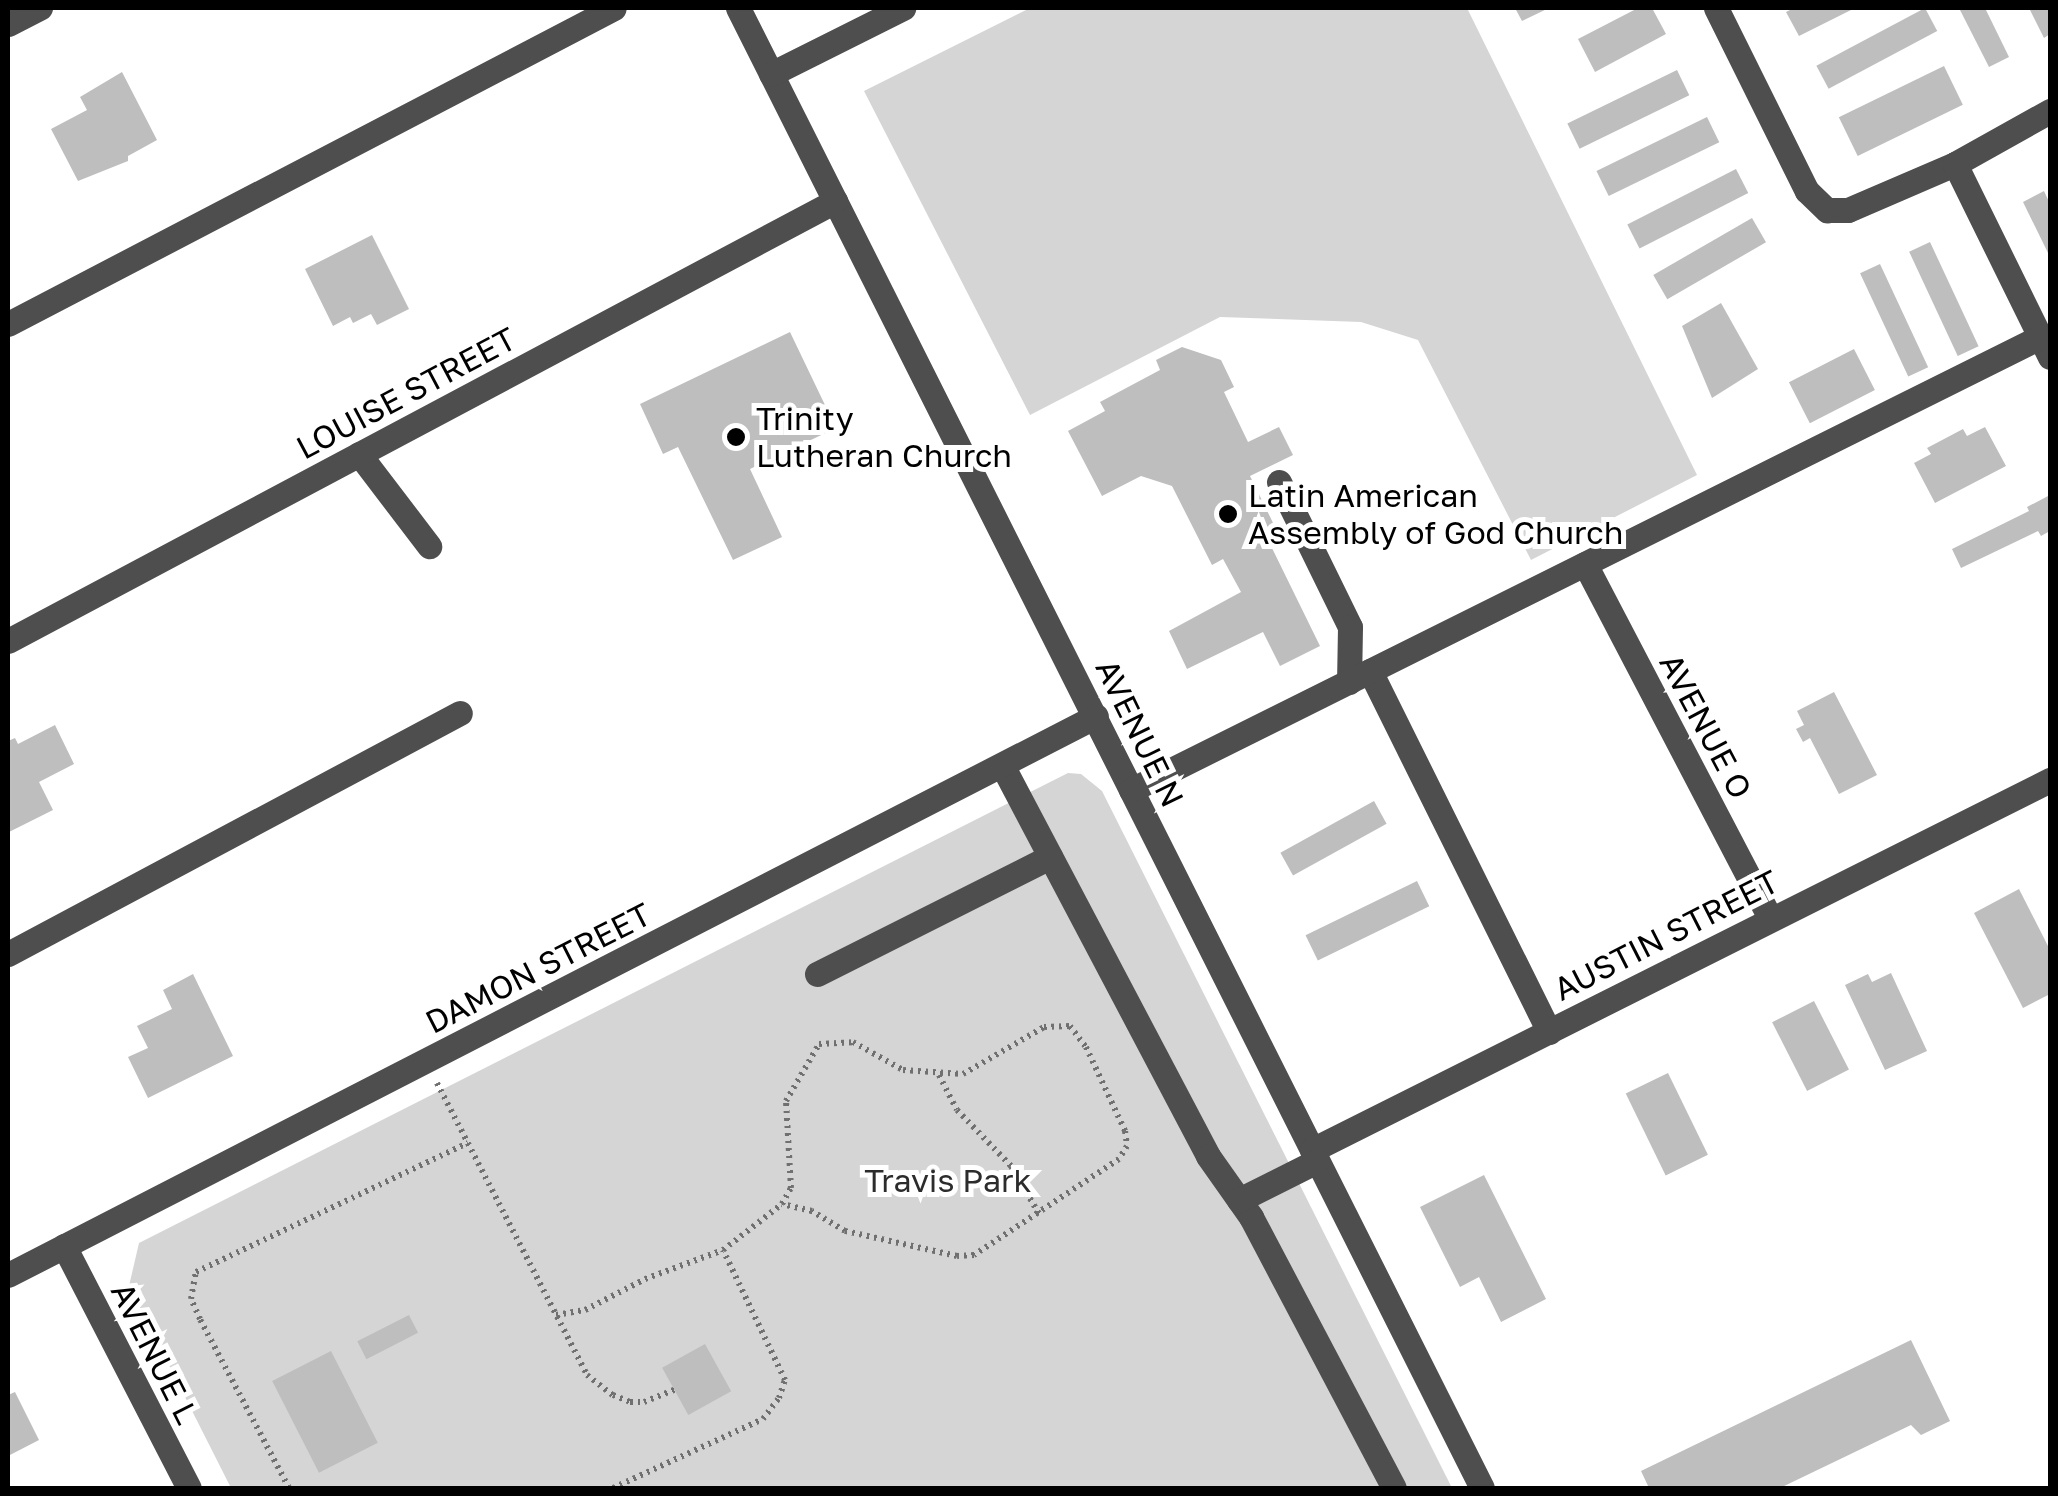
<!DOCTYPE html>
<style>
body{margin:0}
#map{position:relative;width:2058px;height:1496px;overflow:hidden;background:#fff;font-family:"Golos Text",sans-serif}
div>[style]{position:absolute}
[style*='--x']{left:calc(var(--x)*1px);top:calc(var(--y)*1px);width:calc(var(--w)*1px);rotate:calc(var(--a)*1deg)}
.green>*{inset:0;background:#d5d5d5}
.building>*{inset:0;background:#bebebe;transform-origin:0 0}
.path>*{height:6px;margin-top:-3px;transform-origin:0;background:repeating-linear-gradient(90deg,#707070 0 2.5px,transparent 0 7.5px)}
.minor>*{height:25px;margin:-12.5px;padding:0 12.5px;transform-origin:12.5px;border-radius:12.5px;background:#4e4e4e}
.dots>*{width:28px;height:28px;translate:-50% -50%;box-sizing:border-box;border:5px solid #fff;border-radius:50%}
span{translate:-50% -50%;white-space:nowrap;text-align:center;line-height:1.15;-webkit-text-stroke:10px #fff;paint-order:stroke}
.street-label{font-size:32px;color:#000}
.poi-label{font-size:32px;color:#000}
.left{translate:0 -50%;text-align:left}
.park-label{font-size:32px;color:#2c2c2c}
.frame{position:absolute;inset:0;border:10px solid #000;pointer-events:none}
</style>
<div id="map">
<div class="green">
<div style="clip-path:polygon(1030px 8px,1467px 8px,1697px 475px,1531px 560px,1418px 340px,1361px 322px,1220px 317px,1030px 415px,864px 91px)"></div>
<div style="clip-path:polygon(1068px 773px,1081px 774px,1102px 791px,1452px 1488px,231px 1488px,129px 1286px,139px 1243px)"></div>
</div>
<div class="building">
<div style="clip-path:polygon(1515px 8px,1549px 8px,1522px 21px)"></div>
<div style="clip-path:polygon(1638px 8px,1652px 8px,1666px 34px,1595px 72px,1578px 39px)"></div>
<div style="clip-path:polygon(1794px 8px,1855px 8px,1799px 36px,1786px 12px)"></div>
<div style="left:1925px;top:8px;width:26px;height:123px;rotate:62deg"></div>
<div style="clip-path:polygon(1959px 8px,1985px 8px,2009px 57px,1989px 67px)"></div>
<div style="clip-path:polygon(2029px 8px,2050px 8px,2050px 34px,2044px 38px)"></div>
<div style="left:1944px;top:66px;width:43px;height:117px;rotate:64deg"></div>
<div style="left:1677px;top:70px;width:28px;height:122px;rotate:64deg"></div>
<div style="clip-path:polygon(122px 72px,157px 140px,128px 156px,128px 161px,78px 181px,51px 129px,87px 110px,80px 97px)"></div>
<div style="left:1707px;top:117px;width:28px;height:123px;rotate:64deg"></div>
<div style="left:1736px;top:169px;width:27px;height:122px;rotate:63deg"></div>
<div style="clip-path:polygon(2044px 191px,2050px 204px,2050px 257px,2023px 202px)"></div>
<div style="left:1752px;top:218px;width:28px;height:114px;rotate:60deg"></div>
<div style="clip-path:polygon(372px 235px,409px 309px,377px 325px,371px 314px,353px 323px,350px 317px,333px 326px,305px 269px)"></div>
<div style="left:1930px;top:242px;width:115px;height:23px;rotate:65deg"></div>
<div style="left:1880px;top:264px;width:114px;height:22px;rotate:65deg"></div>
<div style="clip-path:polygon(1721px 303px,1758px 369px,1712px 398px,1682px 326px)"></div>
<div style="clip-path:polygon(790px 332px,836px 428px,750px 469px,782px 537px,733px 560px,678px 447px,663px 454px,640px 404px)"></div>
<div style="clip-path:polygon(1182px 347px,1221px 360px,1234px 387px,1224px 392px,1248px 442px,1279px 427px,1293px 455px,1250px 476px,1278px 533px,1267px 538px,1320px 646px,1280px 666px,1263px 632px,1187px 669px,1169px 631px,1241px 592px,1223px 559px,1212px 565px,1172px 486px,1141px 476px,1102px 496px,1068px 431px,1105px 411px,1100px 402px,1160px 370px,1156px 360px)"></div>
<div style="left:1854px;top:349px;width:46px;height:73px;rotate:63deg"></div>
<div style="clip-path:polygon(1985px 427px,2006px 466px,1935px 503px,1914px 463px,1931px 454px,1927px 448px,1963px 429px,1967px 436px)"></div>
<div style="clip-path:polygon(2050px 495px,2050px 531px,2041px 536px,2038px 531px,1961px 568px,1952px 549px,2029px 511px,2027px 507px)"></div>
<div style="clip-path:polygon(1834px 692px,1877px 775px,1839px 794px,1810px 738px,1803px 742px,1796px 729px,1804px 725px,1797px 711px)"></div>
<div style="clip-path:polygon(55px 725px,74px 764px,39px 782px,53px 810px,9px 832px,8px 741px,15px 738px,18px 744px)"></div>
<div style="left:1374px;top:801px;width:26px;height:107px;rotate:61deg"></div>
<div style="left:1417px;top:881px;width:28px;height:124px;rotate:64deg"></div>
<div style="clip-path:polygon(2019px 889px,2050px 950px,2050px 994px,2023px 1008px,1974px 913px)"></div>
<div style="clip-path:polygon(1891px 973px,1927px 1051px,1885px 1070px,1845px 985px,1868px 974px,1872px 982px)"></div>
<div style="clip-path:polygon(193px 974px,233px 1056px,148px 1098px,128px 1057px,148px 1048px,137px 1026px,172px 1009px,163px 990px)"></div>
<div style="left:1814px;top:1001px;width:77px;height:47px;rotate:63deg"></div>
<div style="left:1668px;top:1073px;width:91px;height:47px;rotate:64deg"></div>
<div style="clip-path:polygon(1484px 1175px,1546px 1299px,1501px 1322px,1479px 1277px,1460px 1287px,1420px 1207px)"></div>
<div style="left:409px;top:1315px;width:20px;height:58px;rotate:63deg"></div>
<div style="clip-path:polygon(1911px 1340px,1950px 1421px,1921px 1435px,1911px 1425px,1780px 1488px,1649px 1488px,1641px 1471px)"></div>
<div style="left:705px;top:1344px;width:54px;height:49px;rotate:61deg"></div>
<div style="left:331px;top:1351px;width:103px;height:66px;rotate:63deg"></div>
<div style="clip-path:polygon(15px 1392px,39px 1440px,8px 1456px,8px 1395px)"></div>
</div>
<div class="path">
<div style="--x:939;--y:1075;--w:39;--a:63"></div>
<div style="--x:957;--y:1110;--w:78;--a:46"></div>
<div style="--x:1011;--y:1166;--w:56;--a:59.7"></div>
<div style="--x:437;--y:1083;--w:328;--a:62.8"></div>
<div style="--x:587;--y:1375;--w:33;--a:38"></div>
<div style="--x:613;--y:1395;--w:18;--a:22"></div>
<div style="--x:630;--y:1402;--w:14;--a:0"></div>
<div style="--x:644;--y:1402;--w:35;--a:-22"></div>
<div style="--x:556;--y:1315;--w:29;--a:-10"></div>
<div style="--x:585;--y:1310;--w:68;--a:-27.3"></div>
<div style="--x:645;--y:1279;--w:83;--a:-20.4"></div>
<div style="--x:723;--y:1250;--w:75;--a:-37.9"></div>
<div style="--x:782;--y:1204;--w:18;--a:-61"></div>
<div style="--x:791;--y:1188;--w:87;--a:-93.3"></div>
<div style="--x:786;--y:1101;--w:66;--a:-59.9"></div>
<div style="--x:819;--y:1044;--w:34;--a:-3"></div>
<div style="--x:853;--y:1042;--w:57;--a:29.2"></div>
<div style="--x:903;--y:1070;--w:60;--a:3.8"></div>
<div style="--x:963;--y:1074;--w:94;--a:-30.1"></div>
<div style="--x:1044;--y:1027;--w:26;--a:-2"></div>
<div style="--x:1070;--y:1026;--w:26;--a:53"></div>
<div style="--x:1086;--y:1047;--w:93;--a:65.1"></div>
<div style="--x:1125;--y:1131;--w:15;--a:82"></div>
<div style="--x:1127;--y:1146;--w:15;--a:122"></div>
<div style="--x:1119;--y:1159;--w:174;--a:146.5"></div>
<div style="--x:974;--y:1255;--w:17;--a:177"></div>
<div style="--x:957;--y:1256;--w:115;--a:-167.4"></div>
<div style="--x:845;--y:1231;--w:39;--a:-149"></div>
<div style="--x:812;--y:1211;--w:31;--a:-167"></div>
<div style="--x:289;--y:1488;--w:191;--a:-117.8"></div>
<div style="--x:200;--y:1319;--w:22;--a:-114"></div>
<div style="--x:191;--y:1299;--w:27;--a:-80"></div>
<div style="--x:196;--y:1272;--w:301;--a:-25.4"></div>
<div style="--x:613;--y:1488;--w:165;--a:-24.7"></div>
<div style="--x:763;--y:1419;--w:26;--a:-53"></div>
<div style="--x:779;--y:1398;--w:19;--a:-72"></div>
<div style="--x:785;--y:1380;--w:144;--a:-115.5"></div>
</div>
<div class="minor">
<div style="--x:738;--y:8;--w:1656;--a:63.31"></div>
<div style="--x:1716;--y:8;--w:204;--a:63.6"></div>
<div style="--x:1807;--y:191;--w:28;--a:44"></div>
<div style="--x:1827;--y:210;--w:21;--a:0"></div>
<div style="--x:1848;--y:210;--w:116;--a:-23.3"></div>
<div style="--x:1955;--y:164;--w:109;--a:-29.2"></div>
<div style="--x:8;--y:24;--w:36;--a:-27"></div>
<div style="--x:771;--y:74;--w:148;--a:-26.6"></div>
<div style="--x:1955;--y:164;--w:215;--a:63.8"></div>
<div style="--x:8;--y:324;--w:683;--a:-27.54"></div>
<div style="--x:359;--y:454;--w:116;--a:52.7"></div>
<div style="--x:1279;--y:482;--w:161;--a:63.9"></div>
<div style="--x:1350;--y:627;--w:55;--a:91"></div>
<div style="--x:1585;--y:564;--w:399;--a:62.4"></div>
<div style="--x:8;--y:641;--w:937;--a:-28.01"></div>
<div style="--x:1370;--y:671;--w:403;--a:63.6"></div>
<div style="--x:1002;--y:765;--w:442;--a:62.2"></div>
<div style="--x:1208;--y:1156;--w:75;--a:54.8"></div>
<div style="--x:1251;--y:1217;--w:306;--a:62.2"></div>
<div style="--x:1131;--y:790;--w:1016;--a:-26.49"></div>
<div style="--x:8;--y:954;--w:512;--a:-28.07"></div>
<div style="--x:817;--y:974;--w:261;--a:-26.7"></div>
<div style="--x:1312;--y:1150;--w:826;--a:-26.63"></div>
<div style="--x:1239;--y:1200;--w:87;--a:-26.6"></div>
<div style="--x:64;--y:1246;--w:272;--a:62.7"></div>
<div style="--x:8;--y:1275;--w:1223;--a:-27.19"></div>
</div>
<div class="dots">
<div style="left:736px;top:437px;background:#000"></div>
<div style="left:1228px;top:514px;background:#000"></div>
</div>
<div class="street-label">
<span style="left:406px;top:393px;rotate:-28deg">LOUISE STREET</span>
<span style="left:1706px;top:726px;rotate:62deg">AVENUE O</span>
<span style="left:1140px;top:733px;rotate:64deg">AVENUE N</span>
<span style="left:1666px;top:935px;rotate:-27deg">AUSTIN STREET</span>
<span style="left:538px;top:968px;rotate:-27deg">DAMON STREET</span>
<span style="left:155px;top:1353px;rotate:63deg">AVENUE L</span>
</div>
<div class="poi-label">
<span class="left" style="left:756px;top:437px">Trinity<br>Lutheran Church</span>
<span class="left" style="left:1248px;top:514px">Latin American<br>Assembly of God Church</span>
</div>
<div class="park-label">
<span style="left:948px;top:1180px">Travis Park</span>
</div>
<div class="frame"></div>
</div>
